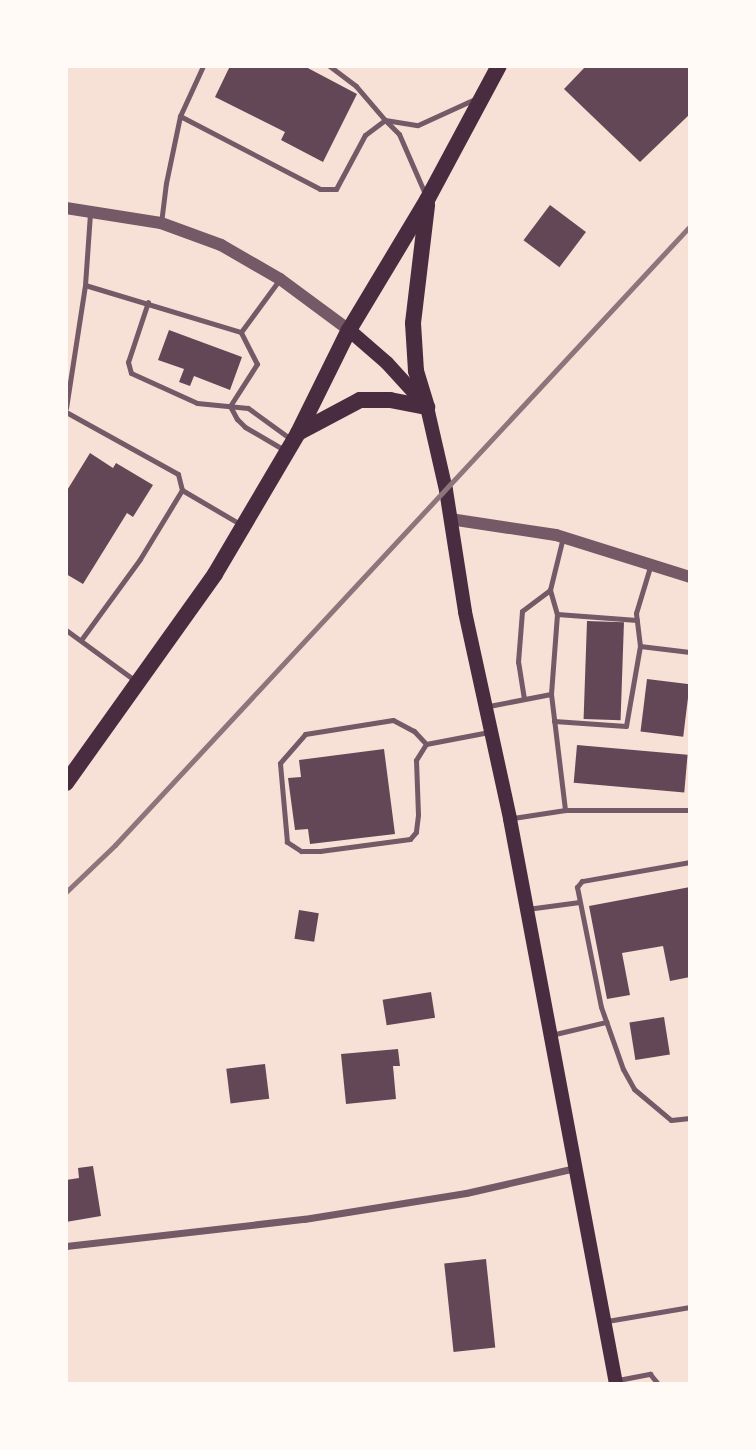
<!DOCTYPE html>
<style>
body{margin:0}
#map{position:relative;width:756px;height:1450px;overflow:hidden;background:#f7e1d7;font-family:Mulish,sans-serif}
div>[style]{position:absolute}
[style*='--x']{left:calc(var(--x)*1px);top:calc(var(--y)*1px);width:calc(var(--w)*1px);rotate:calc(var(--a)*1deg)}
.building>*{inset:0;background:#644757;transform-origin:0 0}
.service>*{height:5px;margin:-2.5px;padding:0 2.5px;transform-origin:2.5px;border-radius:2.5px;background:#755966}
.minor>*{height:7px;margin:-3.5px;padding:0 3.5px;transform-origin:3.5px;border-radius:3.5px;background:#755966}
.tertiary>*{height:12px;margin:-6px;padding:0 6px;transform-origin:6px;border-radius:6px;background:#755966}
.secondary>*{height:14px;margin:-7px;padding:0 7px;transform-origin:7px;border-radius:7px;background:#4a2c40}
.primary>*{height:16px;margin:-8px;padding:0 8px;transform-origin:8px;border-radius:8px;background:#4a2c40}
.rail>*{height:5px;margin:-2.5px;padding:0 2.5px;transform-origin:2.5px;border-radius:2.5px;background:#8f747c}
span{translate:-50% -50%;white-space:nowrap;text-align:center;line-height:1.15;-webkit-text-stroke:5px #fffaf5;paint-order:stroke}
.frame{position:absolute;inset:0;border:68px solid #fffaf5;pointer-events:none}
</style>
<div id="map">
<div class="building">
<div style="clip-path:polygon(230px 66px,304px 66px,357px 94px,323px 162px,281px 140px,285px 132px,215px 97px)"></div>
<div style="clip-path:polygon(586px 66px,688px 66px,690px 114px,640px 162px,564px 89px)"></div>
<div style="left:550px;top:205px;width:45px;height:44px;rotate:37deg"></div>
<div style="clip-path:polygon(169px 330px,242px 357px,230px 390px,194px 376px,190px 386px,179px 382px,184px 369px,158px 360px)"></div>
<div style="clip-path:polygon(90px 453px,113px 468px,116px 463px,153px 485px,133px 517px,127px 513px,83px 584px,66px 574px,66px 492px)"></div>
<div style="left:587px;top:621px;width:37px;height:98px;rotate:2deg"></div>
<div style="left:647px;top:679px;width:43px;height:53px;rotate:7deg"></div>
<div style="left:577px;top:745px;width:111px;height:38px;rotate:5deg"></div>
<div style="clip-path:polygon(384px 749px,395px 834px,310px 844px,308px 829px,295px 830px,288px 778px,301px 777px,299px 760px)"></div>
<div style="clip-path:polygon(690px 887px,690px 977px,670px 981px,663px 946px,622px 953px,630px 995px,607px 999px,589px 906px)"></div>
<div style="left:299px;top:910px;width:20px;height:29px;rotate:9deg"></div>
<div style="left:431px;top:992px;width:26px;height:49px;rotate:81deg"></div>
<div style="left:664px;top:1017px;width:38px;height:35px;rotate:81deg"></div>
<div style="clip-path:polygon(398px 1049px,400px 1066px,393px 1066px,396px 1099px,346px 1104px,341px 1054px)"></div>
<div style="left:265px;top:1064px;width:35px;height:39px;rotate:83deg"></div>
<div style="clip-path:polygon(93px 1166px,101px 1216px,66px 1222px,66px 1180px,79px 1178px,78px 1168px)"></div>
<div style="left:486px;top:1259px;width:89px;height:42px;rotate:84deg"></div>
</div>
<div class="service">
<div style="--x:203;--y:66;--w:55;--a:114.7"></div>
<div style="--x:180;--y:116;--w:158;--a:27.5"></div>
<div style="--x:320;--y:189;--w:16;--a:0"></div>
<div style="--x:336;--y:189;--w:61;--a:-61.8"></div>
<div style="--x:365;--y:135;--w:25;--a:-37"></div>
<div style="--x:385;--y:120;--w:45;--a:-130.5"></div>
<div style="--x:356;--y:86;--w:34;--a:-143"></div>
<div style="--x:385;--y:120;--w:33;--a:9"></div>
<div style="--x:418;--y:125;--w:65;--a:-24.6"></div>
<div style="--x:387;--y:122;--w:17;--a:45"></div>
<div style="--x:399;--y:134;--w:68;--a:66.5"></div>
<div style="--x:161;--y:223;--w:40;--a:-82.9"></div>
<div style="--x:166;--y:183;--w:68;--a:-78.2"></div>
<div style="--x:85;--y:285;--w:163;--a:16.8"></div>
<div style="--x:241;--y:332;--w:66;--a:-53.7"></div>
<div style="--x:148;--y:302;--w:63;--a:108.4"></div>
<div style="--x:128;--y:362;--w:11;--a:75"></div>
<div style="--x:131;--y:373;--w:72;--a:24.4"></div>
<div style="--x:197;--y:403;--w:51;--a:5.6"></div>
<div style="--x:248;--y:408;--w:54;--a:36"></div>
<div style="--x:230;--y:406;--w:50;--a:-57.3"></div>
<div style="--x:257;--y:364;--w:36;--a:-117"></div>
<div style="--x:230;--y:406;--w:15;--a:62"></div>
<div style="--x:237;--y:419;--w:11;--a:45"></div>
<div style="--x:245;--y:427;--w:48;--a:30.3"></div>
<div style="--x:66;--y:408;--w:124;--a:-81.2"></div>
<div style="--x:85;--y:285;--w:72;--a:-86"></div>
<div style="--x:66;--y:412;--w:128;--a:29"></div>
<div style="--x:178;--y:474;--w:16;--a:76"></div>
<div style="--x:182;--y:490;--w:67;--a:30.4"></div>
<div style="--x:563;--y:537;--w:55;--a:103.8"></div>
<div style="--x:550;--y:590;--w:25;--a:74"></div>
<div style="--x:557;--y:614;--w:80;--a:94.3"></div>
<div style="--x:551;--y:694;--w:117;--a:83.1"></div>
<div style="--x:557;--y:614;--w:80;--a:4.3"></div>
<div style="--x:66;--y:630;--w:88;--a:36.2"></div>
<div style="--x:81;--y:640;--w:100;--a:-53.9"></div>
<div style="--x:140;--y:559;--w:81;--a:-58.7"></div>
<div style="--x:640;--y:646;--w:33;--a:-97"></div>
<div style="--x:636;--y:613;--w:48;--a:-73.1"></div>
<div style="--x:524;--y:699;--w:37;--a:-99"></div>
<div style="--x:518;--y:662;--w:51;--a:-85.5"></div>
<div style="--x:522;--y:611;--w:35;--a:-37"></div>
<div style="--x:489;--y:706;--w:63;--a:-11"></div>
<div style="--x:554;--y:721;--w:72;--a:4"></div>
<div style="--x:626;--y:726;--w:81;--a:-80.1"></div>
<div style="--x:640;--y:646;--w:50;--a:6.8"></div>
<div style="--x:426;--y:744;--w:19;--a:122"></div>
<div style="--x:416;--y:760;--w:55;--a:87.9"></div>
<div style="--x:418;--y:815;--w:17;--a:97"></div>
<div style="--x:416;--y:832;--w:9;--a:131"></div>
<div style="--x:410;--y:839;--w:91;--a:172.4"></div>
<div style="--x:320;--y:851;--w:19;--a:180"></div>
<div style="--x:301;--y:851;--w:17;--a:-147"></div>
<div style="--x:287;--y:842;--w:79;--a:-95.1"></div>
<div style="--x:280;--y:763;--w:38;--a:-49"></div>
<div style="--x:305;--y:734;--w:89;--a:-9"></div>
<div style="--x:393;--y:720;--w:24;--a:28"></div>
<div style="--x:414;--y:731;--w:18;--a:47"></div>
<div style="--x:426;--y:744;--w:64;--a:-10.8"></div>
<div style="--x:513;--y:818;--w:53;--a:-8.7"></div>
<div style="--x:565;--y:810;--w:125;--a:0"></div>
<div style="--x:690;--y:862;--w:110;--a:170"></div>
<div style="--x:582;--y:881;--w:8;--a:130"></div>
<div style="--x:577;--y:887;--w:122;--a:78.7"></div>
<div style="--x:601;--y:1007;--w:66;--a:70.5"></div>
<div style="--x:623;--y:1069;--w:23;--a:61"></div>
<div style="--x:634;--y:1089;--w:48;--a:40"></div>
<div style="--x:671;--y:1120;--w:19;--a:-6"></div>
<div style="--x:527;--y:909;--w:53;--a:-7.5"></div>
<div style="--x:551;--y:1035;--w:57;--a:-13.3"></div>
<div style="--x:607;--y:1321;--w:84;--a:-9.6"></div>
<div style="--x:618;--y:1380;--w:33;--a:-11"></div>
<div style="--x:650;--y:1374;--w:13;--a:51"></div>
</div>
<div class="minor">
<div style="--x:66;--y:1246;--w:240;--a:-6.5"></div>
<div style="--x:304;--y:1219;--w:164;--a:-9.1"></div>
<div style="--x:466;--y:1193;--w:112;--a:-12.9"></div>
</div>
<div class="tertiary">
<div style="--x:66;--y:208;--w:96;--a:9"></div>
<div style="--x:161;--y:223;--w:64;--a:20.1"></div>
<div style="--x:221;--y:245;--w:68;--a:30"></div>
<div style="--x:280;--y:279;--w:86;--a:36.5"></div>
<div style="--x:450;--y:519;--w:107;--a:8.6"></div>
<div style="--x:556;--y:535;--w:140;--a:17.4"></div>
</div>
<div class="secondary">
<div style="--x:349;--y:330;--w:50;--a:41"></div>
<div style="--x:387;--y:363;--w:59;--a:47.7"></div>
<div style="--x:427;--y:407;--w:85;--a:77.1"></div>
<div style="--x:446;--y:490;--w:123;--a:81.1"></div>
<div style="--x:465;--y:612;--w:212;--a:77.7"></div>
<div style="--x:510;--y:819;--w:575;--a:79.37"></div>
</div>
<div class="primary">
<div style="--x:298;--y:433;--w:70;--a:-28"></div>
<div style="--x:360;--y:400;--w:30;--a:0"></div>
<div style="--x:390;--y:400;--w:38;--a:11"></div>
<div style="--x:427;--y:407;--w:38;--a:-107"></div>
<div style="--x:416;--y:371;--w:48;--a:-93.6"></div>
<div style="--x:413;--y:323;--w:119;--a:-83.2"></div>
<div style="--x:66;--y:783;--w:257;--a:-54.5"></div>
<div style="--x:215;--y:574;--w:164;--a:-59.5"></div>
<div style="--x:298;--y:433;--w:115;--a:-63.7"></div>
<div style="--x:349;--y:330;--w:152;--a:-59"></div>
<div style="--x:427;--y:200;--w:152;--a:-61.8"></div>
</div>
<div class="rail">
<div style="--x:66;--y:892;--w:68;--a:-43.8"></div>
<div style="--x:115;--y:845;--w:845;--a:-47.11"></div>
</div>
<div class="frame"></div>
</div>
